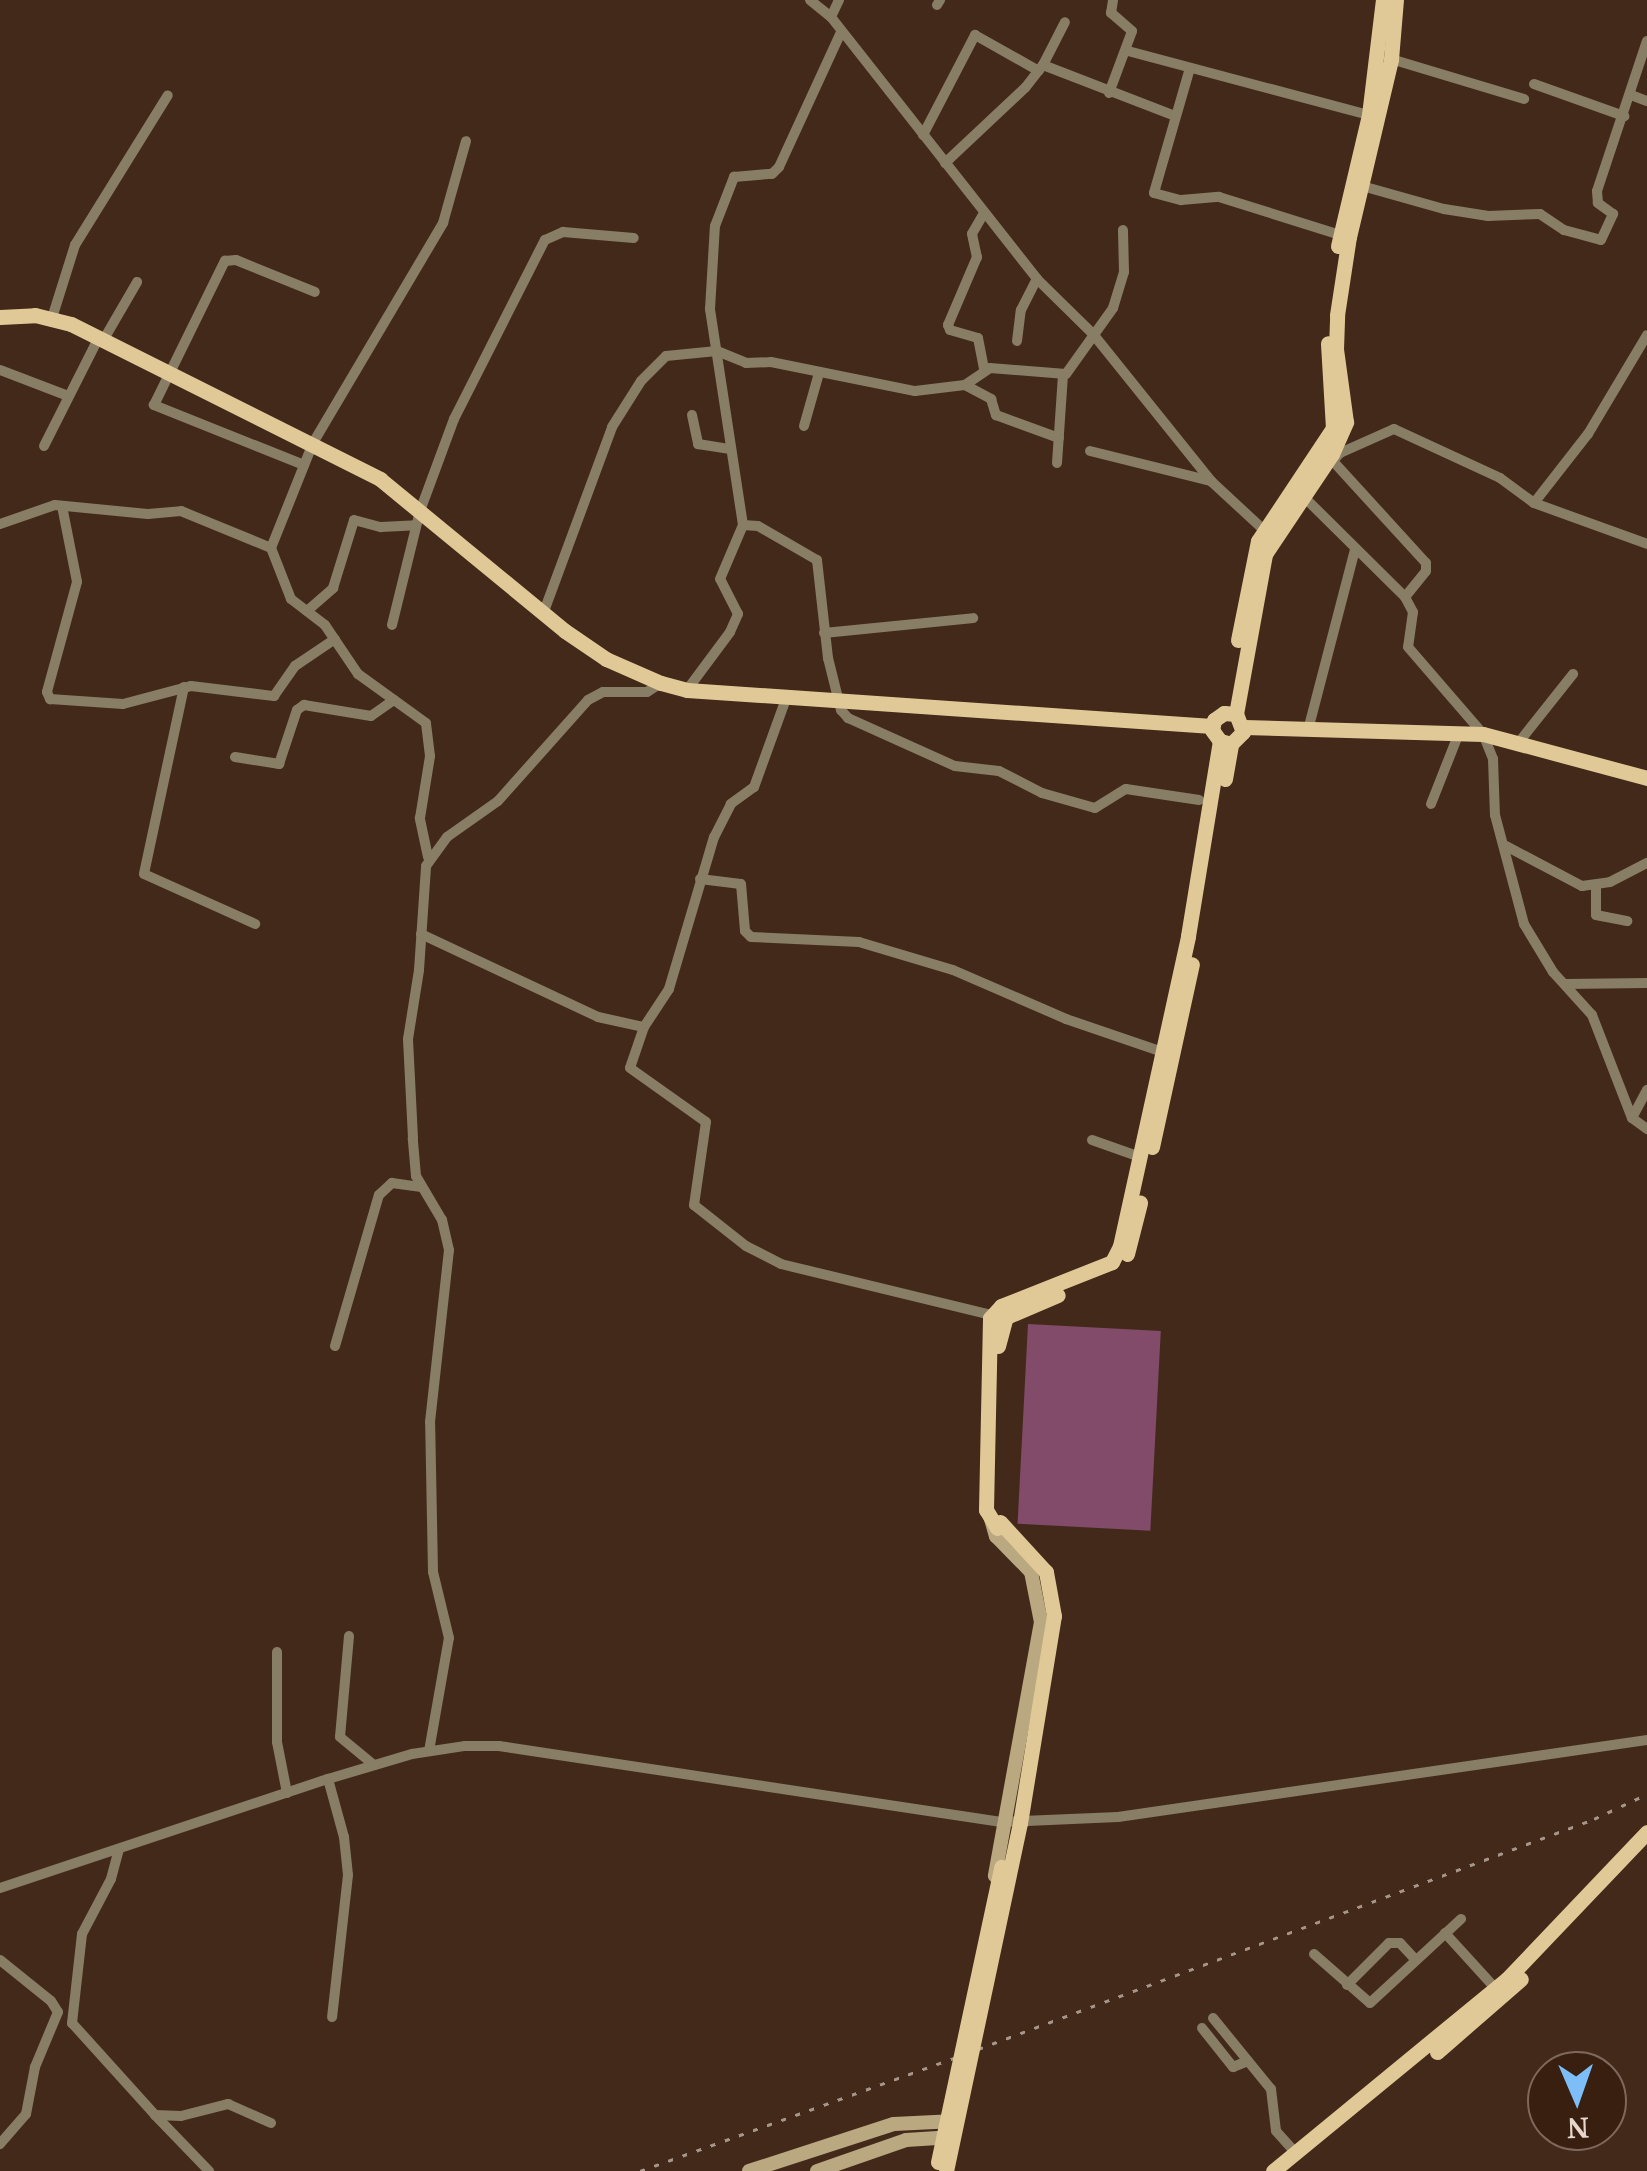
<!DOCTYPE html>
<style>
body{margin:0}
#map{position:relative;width:1647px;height:2171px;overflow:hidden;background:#42291a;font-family:"Noto Serif",serif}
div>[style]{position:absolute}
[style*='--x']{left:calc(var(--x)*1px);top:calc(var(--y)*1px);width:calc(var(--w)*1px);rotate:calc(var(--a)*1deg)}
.water>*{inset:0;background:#814b69;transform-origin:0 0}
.street>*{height:10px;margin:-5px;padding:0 5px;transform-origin:5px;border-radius:5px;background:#887d65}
.secondary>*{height:14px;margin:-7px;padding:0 7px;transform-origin:7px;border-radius:7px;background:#baa881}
.primary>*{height:15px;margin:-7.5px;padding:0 7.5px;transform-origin:7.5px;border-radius:7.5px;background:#e1c997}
.rail>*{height:2.5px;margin-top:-1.25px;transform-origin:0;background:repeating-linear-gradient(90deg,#a89589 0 5px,transparent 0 15px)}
.primary-bridge>*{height:15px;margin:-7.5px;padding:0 7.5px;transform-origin:7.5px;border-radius:7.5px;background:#e1c997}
span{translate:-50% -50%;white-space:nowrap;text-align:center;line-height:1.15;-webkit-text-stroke:9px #381f10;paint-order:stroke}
.north{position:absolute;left:1527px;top:2051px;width:100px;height:100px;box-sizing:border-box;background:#381f10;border:2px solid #7e685b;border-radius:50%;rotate:178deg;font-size:28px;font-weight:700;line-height:40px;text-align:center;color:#e6d6cc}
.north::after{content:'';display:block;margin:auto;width:35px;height:45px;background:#7dbef9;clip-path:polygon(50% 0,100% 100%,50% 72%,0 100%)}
</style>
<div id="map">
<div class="water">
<div style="left:1028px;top:1324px;width:133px;height:200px;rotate:3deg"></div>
</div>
<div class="street">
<div style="--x:810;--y:0;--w:27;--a:39"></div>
<div style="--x:831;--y:17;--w:333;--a:51.8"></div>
<div style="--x:1037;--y:279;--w:78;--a:44.5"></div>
<div style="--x:1093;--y:334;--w:190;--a:51.2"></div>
<div style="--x:1212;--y:482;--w:72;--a:42.8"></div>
<div style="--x:937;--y:5;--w:6;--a:-59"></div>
<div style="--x:831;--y:17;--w:19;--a:-65"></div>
<div style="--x:1128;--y:51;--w:249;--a:14.9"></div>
<div style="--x:1391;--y:59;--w:139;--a:16.7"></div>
<div style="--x:1043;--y:65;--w:142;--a:21.1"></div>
<div style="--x:1190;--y:68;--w:130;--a:106.1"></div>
<div style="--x:1154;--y:193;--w:28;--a:15"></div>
<div style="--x:1181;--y:200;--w:38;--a:-5"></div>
<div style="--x:1219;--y:197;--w:127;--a:17.4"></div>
<div style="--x:1534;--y:84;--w:96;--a:19.6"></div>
<div style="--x:1109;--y:93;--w:66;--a:-69.6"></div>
<div style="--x:1132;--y:31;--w:28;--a:-139"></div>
<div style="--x:1111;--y:13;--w:13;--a:-81"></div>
<div style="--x:1631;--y:95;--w:17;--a:21"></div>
<div style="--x:923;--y:135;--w:113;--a:-62.5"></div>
<div style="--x:975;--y:35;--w:73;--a:29.4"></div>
<div style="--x:945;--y:163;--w:110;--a:-43.2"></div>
<div style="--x:1025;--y:88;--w:29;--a:-52"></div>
<div style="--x:1043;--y:65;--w:48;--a:-62.9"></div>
<div style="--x:1362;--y:186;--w:85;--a:15.7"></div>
<div style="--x:1444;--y:209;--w:45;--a:9"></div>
<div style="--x:1488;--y:216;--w:52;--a:-2.2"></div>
<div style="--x:1540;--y:214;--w:29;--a:34"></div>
<div style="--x:1564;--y:230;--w:38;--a:15"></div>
<div style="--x:1601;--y:240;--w:29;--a:-65"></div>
<div style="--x:1613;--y:214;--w:19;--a:-144"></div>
<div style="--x:1598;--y:203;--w:12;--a:-95"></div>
<div style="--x:1597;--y:191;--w:158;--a:-71.6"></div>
<div style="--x:984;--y:213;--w:24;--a:120"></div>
<div style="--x:972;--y:234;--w:24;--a:78"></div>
<div style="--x:977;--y:257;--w:74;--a:113.1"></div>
<div style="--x:948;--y:325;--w:5;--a:68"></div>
<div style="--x:950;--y:330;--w:29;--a:16"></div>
<div style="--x:978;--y:338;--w:33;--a:79"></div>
<div style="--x:52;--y:318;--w:77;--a:-72.5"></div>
<div style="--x:75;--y:245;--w:176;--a:-58.2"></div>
<div style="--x:104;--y:339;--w:66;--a:-59.9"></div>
<div style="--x:1017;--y:341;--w:31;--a:-83"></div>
<div style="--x:1021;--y:310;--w:35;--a:-63"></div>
<div style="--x:0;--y:370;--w:73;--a:20.9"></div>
<div style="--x:965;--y:385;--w:30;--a:28"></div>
<div style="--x:991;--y:399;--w:17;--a:73"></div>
<div style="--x:996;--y:415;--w:67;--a:20.1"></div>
<div style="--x:692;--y:415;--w:30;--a:78"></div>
<div style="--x:698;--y:444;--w:31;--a:9"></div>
<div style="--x:804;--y:426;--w:55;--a:-74.2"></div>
<div style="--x:44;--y:446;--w:122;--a:-63.2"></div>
<div style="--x:1090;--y:451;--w:125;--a:13.9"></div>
<div style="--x:1057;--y:463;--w:89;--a:-86.1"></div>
<div style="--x:304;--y:465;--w:162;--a:-158.2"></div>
<div style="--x:154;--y:405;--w:161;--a:-63.8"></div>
<div style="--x:225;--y:261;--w:11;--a:-5"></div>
<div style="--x:236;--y:260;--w:85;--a:22.1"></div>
<div style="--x:1303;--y:496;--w:144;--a:44.7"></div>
<div style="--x:1405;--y:597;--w:17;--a:62"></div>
<div style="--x:1413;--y:612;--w:35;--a:98"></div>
<div style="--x:1408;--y:647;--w:115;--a:49.2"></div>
<div style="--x:1483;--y:734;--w:27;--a:68"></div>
<div style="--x:1493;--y:759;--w:56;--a:88"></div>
<div style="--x:1495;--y:815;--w:113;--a:75.1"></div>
<div style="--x:1524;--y:924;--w:56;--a:58.9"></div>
<div style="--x:1553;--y:972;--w:58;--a:47.8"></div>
<div style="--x:1592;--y:1015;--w:110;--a:68.8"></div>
<div style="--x:1632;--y:1118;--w:19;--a:36"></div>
<div style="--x:1534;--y:503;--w:88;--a:-52"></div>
<div style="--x:1588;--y:434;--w:115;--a:-59.2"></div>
<div style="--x:62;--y:506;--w:77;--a:78.8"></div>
<div style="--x:77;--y:582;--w:114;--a:105.3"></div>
<div style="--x:47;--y:692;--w:8;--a:67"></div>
<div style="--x:50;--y:699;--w:73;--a:3.9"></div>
<div style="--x:123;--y:704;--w:70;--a:-14.8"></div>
<div style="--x:191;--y:686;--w:84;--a:6.9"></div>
<div style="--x:274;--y:696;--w:37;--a:-55"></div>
<div style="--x:295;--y:666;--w:48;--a:-34"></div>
<div style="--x:0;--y:524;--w:58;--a:-19.1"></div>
<div style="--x:55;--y:505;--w:93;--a:5.5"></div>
<div style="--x:148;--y:514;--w:33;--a:-5"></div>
<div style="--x:181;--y:511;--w:97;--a:22.3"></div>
<div style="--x:743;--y:525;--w:15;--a:4"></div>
<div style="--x:758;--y:526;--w:68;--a:30"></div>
<div style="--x:817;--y:560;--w:99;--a:83.6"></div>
<div style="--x:828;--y:658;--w:54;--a:76"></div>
<div style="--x:841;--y:710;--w:11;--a:49"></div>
<div style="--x:848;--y:718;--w:117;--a:24.2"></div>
<div style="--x:955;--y:766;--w:44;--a:6.5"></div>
<div style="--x:999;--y:771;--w:48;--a:27.1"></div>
<div style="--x:1042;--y:793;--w:55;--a:15.8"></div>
<div style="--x:1095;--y:808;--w:36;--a:-32"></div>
<div style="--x:1126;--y:789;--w:74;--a:8.6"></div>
<div style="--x:1405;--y:597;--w:33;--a:-51"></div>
<div style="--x:1426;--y:571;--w:8;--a:-90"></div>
<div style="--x:1426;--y:563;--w:138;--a:-132.4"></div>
<div style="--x:1333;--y:461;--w:11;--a:-49"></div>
<div style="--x:1340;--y:453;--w:59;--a:-24"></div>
<div style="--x:1394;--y:429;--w:117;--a:24.8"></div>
<div style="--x:1500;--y:478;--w:42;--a:36.3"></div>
<div style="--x:1534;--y:503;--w:120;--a:19.9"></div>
<div style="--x:307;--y:611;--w:35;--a:-41"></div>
<div style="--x:333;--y:588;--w:71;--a:-72.8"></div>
<div style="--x:354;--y:520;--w:28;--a:15"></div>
<div style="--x:381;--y:527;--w:35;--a:-3"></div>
<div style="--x:543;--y:614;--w:199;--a:-69.7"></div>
<div style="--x:612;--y:427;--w:54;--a:-57.8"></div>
<div style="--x:641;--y:381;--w:35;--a:-45"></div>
<div style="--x:666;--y:356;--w:51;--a:-5.6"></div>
<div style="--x:717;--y:351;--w:31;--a:22"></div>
<div style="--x:746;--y:363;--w:25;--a:-2"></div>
<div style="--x:771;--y:362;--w:147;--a:11.4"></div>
<div style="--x:915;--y:391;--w:50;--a:-6.8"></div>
<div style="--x:965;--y:385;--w:30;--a:-34"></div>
<div style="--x:990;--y:368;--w:76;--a:4.5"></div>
<div style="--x:1066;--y:374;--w:81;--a:-54.5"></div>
<div style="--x:1113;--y:308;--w:38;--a:-73"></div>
<div style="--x:1124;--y:272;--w:42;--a:-91.4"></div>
<div style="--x:392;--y:625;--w:117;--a:-76.2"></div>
<div style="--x:420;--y:511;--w:98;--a:-69.7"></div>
<div style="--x:454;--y:419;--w:201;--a:-63.1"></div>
<div style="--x:545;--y:240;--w:20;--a:-24"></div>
<div style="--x:563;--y:232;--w:71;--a:4.8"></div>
<div style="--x:824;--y:633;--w:150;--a:-5.7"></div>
<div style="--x:184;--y:687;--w:191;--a:102.1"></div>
<div style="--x:144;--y:874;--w:122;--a:24.2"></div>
<div style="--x:687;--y:690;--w:72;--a:-53.4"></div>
<div style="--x:730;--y:632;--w:20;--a:-66"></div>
<div style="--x:738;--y:614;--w:39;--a:-117"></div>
<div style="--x:720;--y:579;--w:59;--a:-66.9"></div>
<div style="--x:743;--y:525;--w:219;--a:-98.7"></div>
<div style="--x:710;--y:309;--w:83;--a:-86.6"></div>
<div style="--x:715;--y:226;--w:53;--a:-68.8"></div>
<div style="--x:734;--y:177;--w:38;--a:-5"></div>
<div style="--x:772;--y:174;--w:10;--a:-45"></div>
<div style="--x:779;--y:167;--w:149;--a:-65.3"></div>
<div style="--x:787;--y:696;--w:97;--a:109.9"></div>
<div style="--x:754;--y:787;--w:29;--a:144"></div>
<div style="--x:731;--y:804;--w:37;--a:117"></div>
<div style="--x:714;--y:837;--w:159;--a:106.5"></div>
<div style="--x:669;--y:989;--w:45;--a:123.3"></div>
<div style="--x:644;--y:1027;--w:43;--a:108.9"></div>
<div style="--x:630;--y:1068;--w:93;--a:35.4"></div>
<div style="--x:706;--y:1122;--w:84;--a:98.2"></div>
<div style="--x:694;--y:1205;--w:66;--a:38.3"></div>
<div style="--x:746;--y:1246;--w:39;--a:27"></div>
<div style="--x:781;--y:1264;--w:217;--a:13.6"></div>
<div style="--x:1308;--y:730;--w:186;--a:-75.4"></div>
<div style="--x:1519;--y:742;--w:87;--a:-51.5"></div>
<div style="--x:235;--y:757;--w:45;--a:9"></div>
<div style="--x:279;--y:764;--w:57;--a:-71.6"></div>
<div style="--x:297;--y:710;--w:9;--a:-36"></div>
<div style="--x:304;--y:705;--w:68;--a:9.3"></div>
<div style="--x:371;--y:716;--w:28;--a:-35"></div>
<div style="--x:1431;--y:804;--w:76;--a:-68.5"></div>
<div style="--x:1506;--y:846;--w:86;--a:27.8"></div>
<div style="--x:1582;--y:886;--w:28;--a:-8"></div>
<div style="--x:1610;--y:882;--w:42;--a:-27.2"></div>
<div style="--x:428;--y:857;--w:40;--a:-102"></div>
<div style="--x:420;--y:818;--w:63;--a:-80.8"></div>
<div style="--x:430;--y:756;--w:33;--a:-97"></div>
<div style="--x:426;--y:723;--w:84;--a:-144.2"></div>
<div style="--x:358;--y:674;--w:59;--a:-124"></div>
<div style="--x:325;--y:625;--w:43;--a:-142.6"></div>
<div style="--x:291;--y:599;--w:55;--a:-111.4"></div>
<div style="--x:271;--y:548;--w:113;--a:-68.2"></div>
<div style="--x:313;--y:443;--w:256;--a:-59.4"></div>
<div style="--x:443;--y:223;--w:85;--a:-74.3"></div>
<div style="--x:700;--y:879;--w:41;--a:7"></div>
<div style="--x:741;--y:884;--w:47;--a:85.1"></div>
<div style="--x:745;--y:931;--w:8;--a:45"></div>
<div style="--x:751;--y:937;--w:108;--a:2.7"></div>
<div style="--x:859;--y:942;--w:98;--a:16.6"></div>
<div style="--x:953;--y:970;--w:123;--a:23.4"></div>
<div style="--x:1066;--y:1019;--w:99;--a:18.8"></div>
<div style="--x:1596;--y:886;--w:29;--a:90"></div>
<div style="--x:1596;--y:915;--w:32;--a:11"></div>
<div style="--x:421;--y:934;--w:195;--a:25.1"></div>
<div style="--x:598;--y:1017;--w:47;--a:12.3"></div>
<div style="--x:1565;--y:984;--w:82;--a:-0.7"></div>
<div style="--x:1632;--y:1118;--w:32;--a:-62"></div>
<div style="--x:1092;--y:1140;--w:51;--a:19.5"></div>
<div style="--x:335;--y:1346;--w:157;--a:-73.8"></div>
<div style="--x:379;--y:1195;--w:18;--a:-43"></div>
<div style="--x:392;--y:1183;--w:28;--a:8"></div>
<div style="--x:349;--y:1636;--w:101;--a:95.1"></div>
<div style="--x:340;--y:1737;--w:44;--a:39.5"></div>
<div style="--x:277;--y:1652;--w:90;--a:90"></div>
<div style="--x:277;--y:1742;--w:52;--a:78.9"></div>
<div style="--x:429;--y:1751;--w:115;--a:-80"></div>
<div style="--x:449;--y:1638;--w:68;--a:-103.6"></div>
<div style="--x:433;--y:1572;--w:150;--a:-91.1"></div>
<div style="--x:430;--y:1422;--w:173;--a:-83.7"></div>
<div style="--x:449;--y:1250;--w:31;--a:-103"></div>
<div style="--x:442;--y:1220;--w:51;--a:-120.6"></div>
<div style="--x:416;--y:1176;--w:38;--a:-95"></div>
<div style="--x:413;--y:1138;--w:99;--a:-92.9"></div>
<div style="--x:408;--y:1039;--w:70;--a:-80.9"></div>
<div style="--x:419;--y:970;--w:104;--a:-86.1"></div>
<div style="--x:426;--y:866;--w:36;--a:-54"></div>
<div style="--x:447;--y:837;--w:62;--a:-35.2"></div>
<div style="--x:498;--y:801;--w:135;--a:-48.3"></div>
<div style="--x:588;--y:700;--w:17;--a:-28"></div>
<div style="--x:603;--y:692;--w:44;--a:0"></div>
<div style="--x:647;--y:692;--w:17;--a:-33"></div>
<div style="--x:328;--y:1779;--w:60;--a:74.6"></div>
<div style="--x:344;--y:1837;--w:38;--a:84"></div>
<div style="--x:348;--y:1875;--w:143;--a:96.4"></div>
<div style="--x:119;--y:1849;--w:31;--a:105"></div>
<div style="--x:111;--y:1879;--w:62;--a:117.8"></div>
<div style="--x:82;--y:1934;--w:90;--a:96.4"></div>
<div style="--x:72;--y:2023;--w:124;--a:47.9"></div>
<div style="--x:155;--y:2115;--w:26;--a:2"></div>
<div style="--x:181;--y:2116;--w:49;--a:-14.3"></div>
<div style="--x:228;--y:2104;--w:47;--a:23.8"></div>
<div style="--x:0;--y:1888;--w:346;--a:-18.4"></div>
<div style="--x:328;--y:1779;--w:88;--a:-16.6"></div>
<div style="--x:412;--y:1754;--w:54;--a:-8.6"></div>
<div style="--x:465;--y:1746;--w:34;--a:0"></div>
<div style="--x:499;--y:1746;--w:508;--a:8.61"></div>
<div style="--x:1001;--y:1822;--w:117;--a:-2.4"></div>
<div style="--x:1118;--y:1817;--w:535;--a:-8.28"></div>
<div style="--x:1445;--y:1933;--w:76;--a:47.7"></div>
<div style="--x:1314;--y:1954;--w:74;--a:41.2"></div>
<div style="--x:1370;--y:2003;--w:124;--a:-42.7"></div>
<div style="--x:0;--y:1960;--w:65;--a:38.8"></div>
<div style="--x:51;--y:2001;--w:13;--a:58"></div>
<div style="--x:58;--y:2012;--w:60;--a:112.7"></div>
<div style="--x:35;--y:2067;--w:48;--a:100.8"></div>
<div style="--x:26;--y:2114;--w:40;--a:131"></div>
<div style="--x:1347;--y:1985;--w:59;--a:-45"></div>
<div style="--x:1389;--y:1943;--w:11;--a:0"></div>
<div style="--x:1400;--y:1943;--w:23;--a:47"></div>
<div style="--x:1213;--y:2018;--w:92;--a:50.8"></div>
<div style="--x:1271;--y:2089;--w:42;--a:83.2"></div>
<div style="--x:1276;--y:2131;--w:30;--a:48"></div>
<div style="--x:1202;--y:2028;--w:50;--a:51.5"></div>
<div style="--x:1233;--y:2067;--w:16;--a:-22"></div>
<div style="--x:155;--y:2115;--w:78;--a:46"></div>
</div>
<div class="secondary">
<div style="--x:991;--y:1519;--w:18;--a:74"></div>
<div style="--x:996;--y:1536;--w:50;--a:45.8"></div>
<div style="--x:1031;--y:1572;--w:51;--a:78.7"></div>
<div style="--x:1041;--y:1622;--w:258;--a:100.3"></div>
<div style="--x:749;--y:2171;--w:152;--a:-18"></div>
<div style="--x:894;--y:2124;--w:61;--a:-2.8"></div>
<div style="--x:817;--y:2171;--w:94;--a:-19.2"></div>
<div style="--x:906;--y:2140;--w:47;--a:-3.7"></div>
</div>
<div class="primary">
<div style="--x:1338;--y:246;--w:135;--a:-76.7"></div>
<div style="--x:1369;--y:115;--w:116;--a:-83.1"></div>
<div style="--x:0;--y:317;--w:35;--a:-3"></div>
<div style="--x:35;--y:315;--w:37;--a:14"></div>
<div style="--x:71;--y:324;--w:346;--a:26.6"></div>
<div style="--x:380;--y:479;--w:239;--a:39.4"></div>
<div style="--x:565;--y:631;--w:50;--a:34.3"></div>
<div style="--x:606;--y:659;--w:60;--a:23.6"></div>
<div style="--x:661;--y:683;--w:27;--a:15"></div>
<div style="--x:687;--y:690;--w:526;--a:3.92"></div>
<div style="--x:1238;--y:640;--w:101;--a:-78.6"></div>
<div style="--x:1258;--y:541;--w:136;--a:-56.4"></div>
<div style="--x:1333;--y:428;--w:85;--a:-93.4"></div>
<div style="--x:1236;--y:714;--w:12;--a:-175"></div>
<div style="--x:1224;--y:713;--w:12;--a:145"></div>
<div style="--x:1214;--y:720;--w:10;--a:101"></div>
<div style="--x:1212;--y:730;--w:14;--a:54"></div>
<div style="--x:1220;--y:741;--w:11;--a:15"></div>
<div style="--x:1231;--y:744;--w:17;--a:-45"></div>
<div style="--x:1243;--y:732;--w:19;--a:-111"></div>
<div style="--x:1236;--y:714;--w:163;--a:-79.7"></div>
<div style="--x:1265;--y:554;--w:120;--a:-56.2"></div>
<div style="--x:1332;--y:454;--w:35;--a:-66"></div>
<div style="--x:1346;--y:422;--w:74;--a:-97.8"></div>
<div style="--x:1336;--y:349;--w:34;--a:-88"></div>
<div style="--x:1337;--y:315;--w:79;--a:-81.3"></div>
<div style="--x:1349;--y:237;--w:183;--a:-76.7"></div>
<div style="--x:1391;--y:59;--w:59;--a:-85.2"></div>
<div style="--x:1244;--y:727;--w:239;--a:1.7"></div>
<div style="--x:1483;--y:734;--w:170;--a:15"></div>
<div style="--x:1225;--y:779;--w:36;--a:-80"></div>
<div style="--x:1152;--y:1147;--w:187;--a:-77.7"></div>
<div style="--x:1127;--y:1254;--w:53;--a:-75.7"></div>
<div style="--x:998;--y:1346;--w:30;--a:-75"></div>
<div style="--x:1006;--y:1317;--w:56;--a:-22.9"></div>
<div style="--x:997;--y:1528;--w:21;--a:-121"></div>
<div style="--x:986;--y:1510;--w:192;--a:-88.8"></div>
<div style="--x:990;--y:1318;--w:16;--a:-47"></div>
<div style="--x:1001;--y:1306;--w:119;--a:-21.6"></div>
<div style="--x:1112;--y:1262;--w:18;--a:-63"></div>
<div style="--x:1120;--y:1246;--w:317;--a:-77.6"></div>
<div style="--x:1188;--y:936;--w:198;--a:-80.7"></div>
<div style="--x:1437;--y:2052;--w:111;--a:-41"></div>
<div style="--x:1273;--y:2171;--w:303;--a:-39.4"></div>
<div style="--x:1507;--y:1979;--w:203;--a:-46.4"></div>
</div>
<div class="rail">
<div style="--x:640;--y:2171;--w:359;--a:-19.8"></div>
<div style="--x:978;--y:2049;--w:658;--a:-20.47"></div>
<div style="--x:1594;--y:1819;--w:59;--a:-25.3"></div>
</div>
<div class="primary-bridge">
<div style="--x:938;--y:2162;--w:302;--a:-77.9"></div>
<div style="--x:946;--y:2171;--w:356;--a:-78"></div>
<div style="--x:1020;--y:1823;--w:210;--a:-80.7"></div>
<div style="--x:1054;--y:1616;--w:45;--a:-100.3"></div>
<div style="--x:1046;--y:1572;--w:68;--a:-132.6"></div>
</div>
<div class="north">N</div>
</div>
